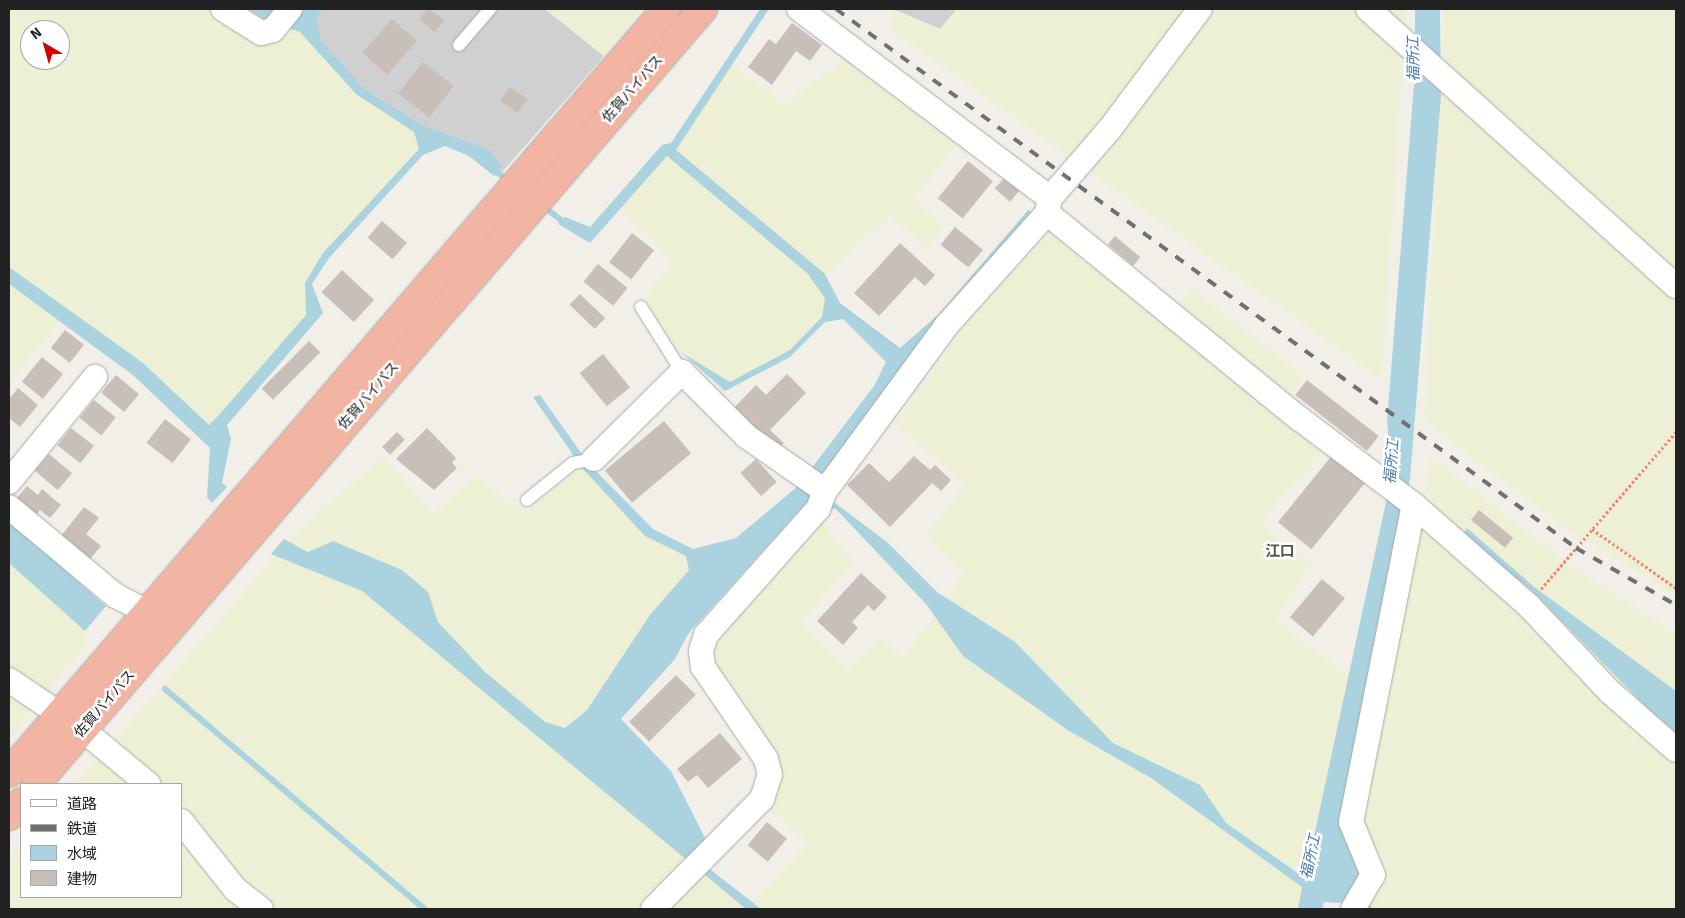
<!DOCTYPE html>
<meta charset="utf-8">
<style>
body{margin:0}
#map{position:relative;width:1685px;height:918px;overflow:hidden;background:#f2efe9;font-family:Signika,"Noto Sans JP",sans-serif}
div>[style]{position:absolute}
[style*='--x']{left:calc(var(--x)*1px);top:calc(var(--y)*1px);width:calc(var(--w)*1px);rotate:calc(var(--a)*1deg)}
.religious>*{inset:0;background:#d0d0d0}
.farmland>*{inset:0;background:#eef0d5}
.water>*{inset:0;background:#aad3df}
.stream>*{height:6px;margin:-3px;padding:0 3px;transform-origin:3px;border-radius:3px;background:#aad3df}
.building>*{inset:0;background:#c7bfb8;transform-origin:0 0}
.path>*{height:3px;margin-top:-1.5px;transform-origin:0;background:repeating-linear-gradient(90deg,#fa8072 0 2.5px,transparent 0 5px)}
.roads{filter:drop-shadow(0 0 1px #a9a9a9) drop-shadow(0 0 1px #a9a9a9)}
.service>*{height:12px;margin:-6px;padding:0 6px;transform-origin:6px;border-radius:6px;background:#fff}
.minor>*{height:24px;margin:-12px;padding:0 12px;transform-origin:12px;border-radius:12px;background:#fff}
.trunk>*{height:28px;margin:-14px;padding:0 14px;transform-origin:14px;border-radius:14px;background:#f2b4a3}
.rail>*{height:4px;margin-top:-2px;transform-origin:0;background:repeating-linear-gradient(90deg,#707070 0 10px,transparent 0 20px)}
span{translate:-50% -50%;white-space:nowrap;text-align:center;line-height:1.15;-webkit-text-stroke:5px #fff;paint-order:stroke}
.street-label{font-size:14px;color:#222}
.water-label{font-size:15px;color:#4a7aab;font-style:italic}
.neighbourhood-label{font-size:15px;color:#555;font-weight:700}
.frame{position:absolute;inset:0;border:10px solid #222;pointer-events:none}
.legend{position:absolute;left:20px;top:783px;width:162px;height:115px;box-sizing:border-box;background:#fff;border:1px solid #a7a7a7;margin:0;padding:6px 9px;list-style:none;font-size:15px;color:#222}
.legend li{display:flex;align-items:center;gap:10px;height:25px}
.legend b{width:25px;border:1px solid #a7a7a7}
.north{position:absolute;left:20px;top:20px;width:50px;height:50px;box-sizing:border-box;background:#fff;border:1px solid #a7a7a7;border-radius:50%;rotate:322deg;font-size:14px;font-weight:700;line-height:20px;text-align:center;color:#222}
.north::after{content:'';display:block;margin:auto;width:18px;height:22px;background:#d40000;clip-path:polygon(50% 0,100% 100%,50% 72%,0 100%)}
</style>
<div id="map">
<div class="religious">
<div style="clip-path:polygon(299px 9px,545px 9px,604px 56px,502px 172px,358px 91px,294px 15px)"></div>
<div style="clip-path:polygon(893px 9px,957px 9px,940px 29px)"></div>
</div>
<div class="farmland">
<div style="clip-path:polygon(evenodd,9px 9px,279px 9px,358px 91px,434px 137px,324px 258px,308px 285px,309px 320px,210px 430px,68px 311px,9px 383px,9px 9px,30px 30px,60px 30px,60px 60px,30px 60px,30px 30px)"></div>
<div style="clip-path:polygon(545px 9px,644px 9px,604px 56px)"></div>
<div style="clip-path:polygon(957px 9px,1406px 9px,1382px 380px,890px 29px,893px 10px,940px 29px)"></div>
<div style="clip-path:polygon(1444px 9px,1676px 9px,1676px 596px,1561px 526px,1424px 420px)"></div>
<div style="clip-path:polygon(850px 56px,958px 143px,912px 201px,946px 225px,927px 247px,889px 216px,821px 280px,835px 308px,788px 353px,725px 387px,673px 347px,645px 297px,673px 262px,616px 206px,672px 149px,727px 60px,784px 103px)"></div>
<div style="clip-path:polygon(1056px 225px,1167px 319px,1191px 288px,1304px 376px,1275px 413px,1326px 448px,1259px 523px,1312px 565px,1275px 620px,1353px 678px,1303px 909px,9px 909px,9px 861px,21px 847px,21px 897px,181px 897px,181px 784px,76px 784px,299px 529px,383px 457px,434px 513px,476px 476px,524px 513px,586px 464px,650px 535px,707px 561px,603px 723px,703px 867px,750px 904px,809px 843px,765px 808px,778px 779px,712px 669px,714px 640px,820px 520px,854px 563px,800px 622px,848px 670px,880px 637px,903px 658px,964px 573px,925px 536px,965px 484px,894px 424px,974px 313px)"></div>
<div style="clip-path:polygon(1431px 457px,1581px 572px,1676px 633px,1676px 909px,1360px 909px,1360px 820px)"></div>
<div style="clip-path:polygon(9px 549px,91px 620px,84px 648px,9px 738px)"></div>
</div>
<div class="water">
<div style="clip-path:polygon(248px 9px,277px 9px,290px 20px,308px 9px,324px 9px,316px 18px,321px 41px,363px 88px,421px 125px,490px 150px,502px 167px,494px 176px,469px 156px,445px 146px,423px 155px,329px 258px,312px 284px,323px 313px,227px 425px,231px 439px,222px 483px,227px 487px,212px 503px,207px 497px,210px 448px,134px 376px,9px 284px,9px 267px,143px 363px,209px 425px,218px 416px,306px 315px,305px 283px,323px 253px,419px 149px,414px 132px,356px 94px,300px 32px,267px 21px)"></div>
<div style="clip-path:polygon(760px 9px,769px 9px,676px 150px,825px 274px,840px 303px,900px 348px,939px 314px,1028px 210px,1034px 214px,836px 464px,813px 478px,806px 489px,808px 501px,688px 634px,675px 659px,621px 719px,671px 771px,706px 840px,693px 856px,761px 909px,746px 909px,362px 591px,271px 554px,284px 539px,308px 552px,333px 541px,402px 570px,428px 592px,438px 622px,485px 672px,545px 722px,565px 728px,587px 710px,650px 615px,689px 570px,686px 556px,645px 536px,583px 469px,533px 397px,540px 395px,589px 464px,653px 529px,693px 549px,736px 538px,798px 486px,874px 386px,886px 362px,843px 319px,825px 322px,790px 357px,725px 391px,682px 353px,730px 382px,790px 350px,822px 317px,825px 298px,807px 273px,667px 156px,590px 243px,558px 224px,565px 217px,590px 227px,662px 145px,671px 143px)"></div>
<div style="clip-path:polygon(1415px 9px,1440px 9px,1441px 96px,1410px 479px,1340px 823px,1360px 877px,1351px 891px,1374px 909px,1349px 909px,1341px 903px,1324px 902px,1322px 909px,1298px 909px,1302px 887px,1151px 778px,1069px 731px,963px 656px,926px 604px,833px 506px,834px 502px,888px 543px,937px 592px,1015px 642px,1113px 743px,1200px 785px,1226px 823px,1305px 878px,1392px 474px,1387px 421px,1415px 72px)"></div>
<div style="clip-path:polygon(9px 521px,106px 606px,85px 631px,9px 563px)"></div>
<div style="clip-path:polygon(1467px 528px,1533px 586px,1676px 691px,1676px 732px,1648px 709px,1531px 590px,1462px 535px)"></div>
</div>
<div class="stream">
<div style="--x:498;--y:173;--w:14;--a:36"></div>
<div style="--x:543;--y:206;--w:24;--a:38"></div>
<div style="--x:807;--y:496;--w:28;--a:21"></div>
<div style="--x:165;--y:689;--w:340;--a:40.3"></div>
</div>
<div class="building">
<div style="clip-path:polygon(428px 9px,445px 20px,434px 32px,419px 19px)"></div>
<div style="left:392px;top:19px;width:33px;height:45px;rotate:41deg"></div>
<div style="clip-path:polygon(792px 23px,822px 45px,810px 61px,796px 51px,772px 85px,748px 67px,769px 39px,776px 44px)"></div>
<div style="left:423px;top:62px;width:39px;height:40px;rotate:38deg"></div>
<div style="left:510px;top:87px;width:21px;height:17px;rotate:35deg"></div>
<div style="left:968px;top:161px;width:32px;height:48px;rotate:39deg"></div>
<div style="left:1004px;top:178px;width:20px;height:14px;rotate:41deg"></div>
<div style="left:382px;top:221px;width:33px;height:22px;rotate:41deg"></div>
<div style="left:955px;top:227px;width:36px;height:23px;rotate:39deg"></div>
<div style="left:632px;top:233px;width:28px;height:37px;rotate:38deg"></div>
<div style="left:1115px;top:236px;width:33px;height:11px;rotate:40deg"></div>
<div style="clip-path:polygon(900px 243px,935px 275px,925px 286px,915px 277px,879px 316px,854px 293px)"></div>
<div style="left:598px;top:264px;width:38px;height:23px;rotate:39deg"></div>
<div style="left:342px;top:270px;width:44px;height:30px;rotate:43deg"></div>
<div style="left:580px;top:294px;width:35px;height:15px;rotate:44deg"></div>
<div style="left:65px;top:330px;width:24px;height:23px;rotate:38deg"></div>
<div style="left:309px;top:341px;width:16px;height:67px;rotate:45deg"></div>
<div style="left:603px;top:354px;width:43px;height:30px;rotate:51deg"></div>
<div style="left:42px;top:357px;width:27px;height:32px;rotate:39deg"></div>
<div style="clip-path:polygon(787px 374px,806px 393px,770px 430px,784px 443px,776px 452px,732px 410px,756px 385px,766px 395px)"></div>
<div style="left:116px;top:375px;width:30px;height:23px;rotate:40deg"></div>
<div style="left:1307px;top:380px;width:91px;height:19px;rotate:38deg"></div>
<div style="clip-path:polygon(18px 388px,38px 405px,20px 427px,9px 418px,9px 399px)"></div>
<div style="left:94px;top:400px;width:28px;height:23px;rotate:39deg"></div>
<div style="left:165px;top:419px;width:33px;height:30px;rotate:38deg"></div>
<div style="left:664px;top:421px;width:42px;height:77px;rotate:50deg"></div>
<div style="left:71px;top:428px;width:29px;height:22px;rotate:38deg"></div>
<div style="clip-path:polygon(427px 428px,456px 458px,452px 463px,457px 468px,434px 490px,396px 459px)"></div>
<div style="left:397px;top:432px;width:11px;height:21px;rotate:45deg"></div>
<div style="left:1334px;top:453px;width:43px;height:89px;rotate:39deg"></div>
<div style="left:49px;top:454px;width:30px;height:22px;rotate:40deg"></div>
<div style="clip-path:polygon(914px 456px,930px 470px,935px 465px,951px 480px,941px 491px,932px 483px,890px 527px,847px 485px,869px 463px,889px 482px)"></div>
<div style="left:756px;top:459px;width:31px;height:21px;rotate:48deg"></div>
<div style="clip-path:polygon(27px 486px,38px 495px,42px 489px,61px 505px,50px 518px,40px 510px,35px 517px,15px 500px)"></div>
<div style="clip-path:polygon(84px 507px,99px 518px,86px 534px,101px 546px,90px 559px,61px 536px)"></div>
<div style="left:1479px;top:510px;width:44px;height:13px;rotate:39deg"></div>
<div style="clip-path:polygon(861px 573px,887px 597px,874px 611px,868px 605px,852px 622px,858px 628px,843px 645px,817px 621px)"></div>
<div style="left:1322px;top:579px;width:30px;height:50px;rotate:40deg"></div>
<div style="left:676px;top:675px;width:28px;height:66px;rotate:45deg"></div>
<div style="clip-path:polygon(720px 733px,742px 759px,708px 788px,697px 775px,688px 782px,677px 769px)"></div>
<div style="left:767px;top:822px;width:26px;height:30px;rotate:40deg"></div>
</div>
<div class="path">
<div style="--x:1592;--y:529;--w:103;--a:35.1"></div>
<div style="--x:1541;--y:589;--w:207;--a:-49.3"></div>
</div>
<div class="roads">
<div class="service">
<div style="--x:459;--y:45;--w:48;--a:-49.3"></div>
<div style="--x:641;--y:307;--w:77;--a:57.8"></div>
<div style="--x:527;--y:500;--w:59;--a:-38.8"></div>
<div style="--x:573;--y:463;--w:21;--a:-11"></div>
</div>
<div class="minor">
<div style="--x:223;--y:9;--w:45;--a:32.3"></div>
<div style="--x:261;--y:33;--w:12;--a:-14"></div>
<div style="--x:273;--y:30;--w:27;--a:-51"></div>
<div style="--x:799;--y:9;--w:314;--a:37"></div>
<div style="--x:1368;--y:9;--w:414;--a:42"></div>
<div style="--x:1047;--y:213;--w:326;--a:39.2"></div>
<div style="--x:1300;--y:419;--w:143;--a:37"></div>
<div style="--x:1414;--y:505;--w:152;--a:41.3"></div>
<div style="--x:1528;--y:605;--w:118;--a:46.7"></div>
<div style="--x:1609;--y:691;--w:89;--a:41.4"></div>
<div style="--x:594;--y:459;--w:124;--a:-44.7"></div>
<div style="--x:682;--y:372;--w:91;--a:45"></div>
<div style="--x:746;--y:436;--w:96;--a:34.8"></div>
<div style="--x:9;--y:482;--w:136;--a:-50.7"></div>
<div style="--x:9;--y:507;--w:139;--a:39.8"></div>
<div style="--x:116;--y:596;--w:35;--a:27"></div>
<div style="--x:9;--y:680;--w:89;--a:34"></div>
<div style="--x:83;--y:730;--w:85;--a:39.7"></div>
<div style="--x:181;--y:821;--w:87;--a:51.5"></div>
<div style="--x:235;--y:889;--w:33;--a:38"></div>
<div style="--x:653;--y:909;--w:155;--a:-45.3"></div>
<div style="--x:762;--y:799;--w:25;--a:-72"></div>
<div style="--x:770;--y:775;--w:16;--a:-104"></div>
<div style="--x:766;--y:759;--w:112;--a:-124.4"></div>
<div style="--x:703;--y:667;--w:16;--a:-97"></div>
<div style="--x:701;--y:651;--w:17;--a:-73"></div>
<div style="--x:706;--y:635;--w:169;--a:-48.4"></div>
<div style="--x:818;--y:509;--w:19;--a:-69"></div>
<div style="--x:825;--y:491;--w:205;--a:-53.7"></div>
<div style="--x:946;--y:326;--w:152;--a:-48.2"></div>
<div style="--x:1047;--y:213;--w:15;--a:-79"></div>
<div style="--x:1050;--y:198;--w:90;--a:-49.1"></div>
<div style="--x:1109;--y:130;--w:151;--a:-53.1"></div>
<div style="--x:1353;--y:909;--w:39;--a:-60"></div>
<div style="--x:1373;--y:875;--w:57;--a:-112.5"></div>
<div style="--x:1351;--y:822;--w:323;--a:-78.8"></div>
</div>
<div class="trunk">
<div style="--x:9;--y:773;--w:1008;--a:-49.31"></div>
<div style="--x:36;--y:784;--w:1023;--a:-49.28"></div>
<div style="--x:9;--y:816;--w:18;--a:-49"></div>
</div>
</div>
<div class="rail">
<div style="--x:836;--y:9;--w:915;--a:36.07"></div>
<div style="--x:1576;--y:548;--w:115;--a:29.7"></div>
</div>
<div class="street-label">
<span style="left:633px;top:89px;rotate:-49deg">佐賀バイパス</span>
<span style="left:369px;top:396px;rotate:-49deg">佐賀バイパス</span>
<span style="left:105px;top:704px;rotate:-49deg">佐賀バイパス</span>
</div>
<div class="water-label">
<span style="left:1414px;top:59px;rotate:-91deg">福所江</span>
<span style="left:1392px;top:462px;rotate:-85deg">福所江</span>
<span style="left:1311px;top:857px;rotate:-78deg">福所江</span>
</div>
<div class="neighbourhood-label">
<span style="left:1280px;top:552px">江口</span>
</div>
<div class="frame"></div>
<ul class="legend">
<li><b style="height:6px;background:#fff"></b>道路</li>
<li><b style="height:6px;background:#707070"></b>鉄道</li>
<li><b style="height:14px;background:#aad3df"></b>水域</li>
<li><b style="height:14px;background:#c7bfb8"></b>建物</li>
</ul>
<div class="north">N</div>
</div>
